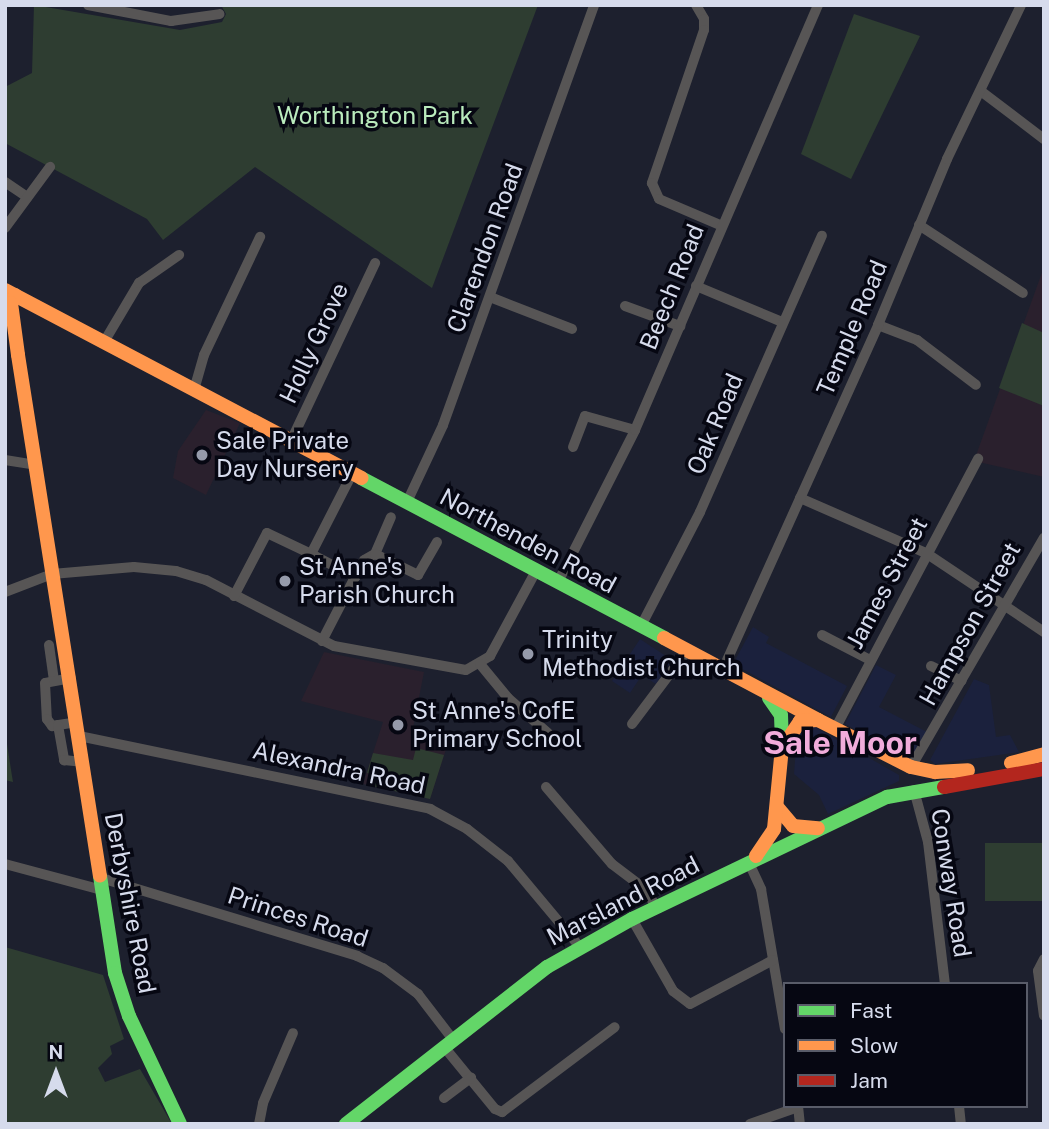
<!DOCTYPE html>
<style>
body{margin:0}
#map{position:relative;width:1049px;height:1129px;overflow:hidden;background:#1d202e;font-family:"Public Sans",sans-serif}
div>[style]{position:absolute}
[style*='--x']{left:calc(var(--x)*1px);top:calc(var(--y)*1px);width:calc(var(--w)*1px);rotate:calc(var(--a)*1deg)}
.built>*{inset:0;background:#1b213d}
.education>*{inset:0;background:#2a202d}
.green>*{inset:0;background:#2e3d31;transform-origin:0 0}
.street>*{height:10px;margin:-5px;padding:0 5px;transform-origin:5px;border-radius:5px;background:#575555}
.fast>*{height:14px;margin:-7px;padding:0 7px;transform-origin:7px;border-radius:7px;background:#63d668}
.slow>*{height:14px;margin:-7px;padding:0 7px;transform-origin:7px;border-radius:7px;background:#ff974d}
.jam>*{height:14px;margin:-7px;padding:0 7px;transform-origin:7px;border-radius:7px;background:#b3261e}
.dots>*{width:19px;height:19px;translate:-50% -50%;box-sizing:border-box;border:4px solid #060712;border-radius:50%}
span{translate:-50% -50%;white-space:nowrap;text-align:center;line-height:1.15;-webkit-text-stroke:7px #060712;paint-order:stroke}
.park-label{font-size:24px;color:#baebbd}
.street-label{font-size:24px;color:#d6dbec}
.poi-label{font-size:24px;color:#d6dbec}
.left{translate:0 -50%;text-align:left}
.district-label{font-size:32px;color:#f1acdb;font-weight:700}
.frame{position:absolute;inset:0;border:7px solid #d6dbec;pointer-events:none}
.legend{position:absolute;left:783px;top:982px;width:245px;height:126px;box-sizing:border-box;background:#060712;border:2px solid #595c69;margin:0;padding:9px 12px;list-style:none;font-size:21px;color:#d6dbec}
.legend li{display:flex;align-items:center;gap:14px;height:35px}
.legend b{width:35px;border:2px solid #595c69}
.north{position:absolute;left:21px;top:1038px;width:70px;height:70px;-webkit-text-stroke:5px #060712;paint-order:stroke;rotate:0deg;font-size:19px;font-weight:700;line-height:28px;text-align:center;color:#d6dbec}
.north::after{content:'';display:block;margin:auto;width:24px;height:32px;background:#d6dbec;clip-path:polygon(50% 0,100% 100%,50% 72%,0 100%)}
</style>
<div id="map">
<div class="built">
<div style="clip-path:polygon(753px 627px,769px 637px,766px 643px,847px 686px,831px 717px,733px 664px)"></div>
<div style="clip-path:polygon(640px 639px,672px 660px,656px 684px,642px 675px,630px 693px,612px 681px)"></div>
<div style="clip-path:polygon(876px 665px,896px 675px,879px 707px,927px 732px,913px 759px,845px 724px)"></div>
<div style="clip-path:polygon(974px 679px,989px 685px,996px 737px,1010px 735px,1019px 752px,935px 764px,930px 760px)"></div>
<div style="clip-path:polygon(808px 723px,899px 775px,899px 781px,828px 814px,819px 795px,794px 774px,797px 733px)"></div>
</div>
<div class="education">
<div style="clip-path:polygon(1044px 267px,1044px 477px,974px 461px)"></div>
<div style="clip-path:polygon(206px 410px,240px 423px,206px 495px,173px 478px,178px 451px)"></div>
<div style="clip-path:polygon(324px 652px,424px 672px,413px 728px,450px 737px,430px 799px,363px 784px,383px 722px,301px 701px)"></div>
</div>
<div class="green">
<div style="clip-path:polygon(34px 5px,180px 30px,222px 22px,226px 14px,221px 5px,538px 5px,432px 288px,255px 167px,163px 240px,147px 219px,5px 143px,5px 87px,32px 73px)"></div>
<div style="clip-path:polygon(854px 14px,920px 36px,851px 179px,801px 154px)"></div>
<div style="clip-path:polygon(1022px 323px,1044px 333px,1044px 406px,999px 388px)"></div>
<div style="clip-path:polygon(5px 731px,12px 776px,13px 782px,5px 780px)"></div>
<div style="clip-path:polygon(416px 748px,444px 755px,430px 799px,372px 786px,374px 775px,367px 773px,373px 753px,413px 760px)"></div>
<div style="left:1044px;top:843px;width:58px;height:59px;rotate:90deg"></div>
<div style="clip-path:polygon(5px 947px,103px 975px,124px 1039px,110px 1046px,112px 1054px,98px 1068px,105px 1082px,140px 1069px,172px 1124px,5px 1124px)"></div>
</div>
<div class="street">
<div style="--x:88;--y:5;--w:85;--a:10.9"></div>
<div style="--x:171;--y:21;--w:49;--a:-8.1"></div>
<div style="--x:696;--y:5;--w:16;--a:60"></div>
<div style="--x:704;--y:19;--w:11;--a:90"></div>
<div style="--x:704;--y:30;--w:162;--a:108.8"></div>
<div style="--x:652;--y:183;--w:17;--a:66"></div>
<div style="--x:659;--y:199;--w:66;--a:23.1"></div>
<div style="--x:982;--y:92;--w:78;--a:37.2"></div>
<div style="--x:5;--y:182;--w:27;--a:34"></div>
<div style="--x:919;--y:225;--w:124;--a:33.2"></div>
<div style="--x:5;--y:228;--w:76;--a:-53.6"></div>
<div style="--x:696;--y:286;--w:93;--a:22.7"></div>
<div style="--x:490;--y:297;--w:88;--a:21.3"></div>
<div style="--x:625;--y:306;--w:59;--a:20"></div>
<div style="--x:878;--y:325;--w:42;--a:21"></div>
<div style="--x:917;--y:340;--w:74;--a:37.3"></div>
<div style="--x:104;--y:342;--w:69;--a:-59.3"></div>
<div style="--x:139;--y:283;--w:49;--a:-35"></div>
<div style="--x:194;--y:390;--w:36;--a:-74"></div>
<div style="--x:204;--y:355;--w:131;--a:-64.6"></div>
<div style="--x:291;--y:441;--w:197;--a:-64.7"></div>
<div style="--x:573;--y:447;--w:33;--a:-69"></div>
<div style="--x:585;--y:416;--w:52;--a:15.6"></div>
<div style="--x:5;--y:460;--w:31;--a:9"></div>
<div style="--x:800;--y:498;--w:137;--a:23.6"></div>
<div style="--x:926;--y:553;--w:142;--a:33.8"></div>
<div style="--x:407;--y:502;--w:85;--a:-64.9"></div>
<div style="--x:443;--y:425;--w:446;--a:-70.2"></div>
<div style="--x:311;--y:554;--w:90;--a:-62.9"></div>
<div style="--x:375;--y:554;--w:40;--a:-66.6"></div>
<div style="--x:355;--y:577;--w:19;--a:-62"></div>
<div style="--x:364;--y:560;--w:13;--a:-29"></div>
<div style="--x:375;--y:554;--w:48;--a:26"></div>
<div style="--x:418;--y:575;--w:38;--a:-60"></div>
<div style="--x:558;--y:582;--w:170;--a:-63.1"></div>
<div style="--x:635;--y:430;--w:463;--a:-66.7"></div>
<div style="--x:5;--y:592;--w:50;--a:-21"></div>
<div style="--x:52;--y:574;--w:82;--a:-4.9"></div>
<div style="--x:134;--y:567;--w:42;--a:5.4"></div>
<div style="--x:176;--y:571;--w:31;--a:17"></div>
<div style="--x:206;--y:580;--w:144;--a:27.3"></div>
<div style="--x:334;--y:646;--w:134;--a:10.3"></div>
<div style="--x:466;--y:670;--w:28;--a:-30"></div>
<div style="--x:490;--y:656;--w:97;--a:-61.6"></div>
<div style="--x:234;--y:596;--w:71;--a:-62.4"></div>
<div style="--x:267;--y:533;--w:49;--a:25.5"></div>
<div style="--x:311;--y:554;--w:50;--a:27.6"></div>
<div style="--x:355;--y:577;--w:72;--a:117.3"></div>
<div style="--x:641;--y:626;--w:128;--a:-62.6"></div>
<div style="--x:700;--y:512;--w:302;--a:-66.2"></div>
<div style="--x:822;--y:635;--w:54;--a:27.5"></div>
<div style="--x:49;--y:645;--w:35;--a:82"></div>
<div style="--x:480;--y:664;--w:44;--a:50.5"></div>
<div style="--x:508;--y:698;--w:53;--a:41.2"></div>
<div style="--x:931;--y:666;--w:34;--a:26"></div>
<div style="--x:723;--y:669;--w:377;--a:-65.7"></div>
<div style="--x:878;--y:325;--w:180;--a:-67.4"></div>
<div style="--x:947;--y:159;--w:171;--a:-64.3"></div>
<div style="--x:71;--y:678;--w:26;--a:169"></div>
<div style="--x:45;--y:683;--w:36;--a:87"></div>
<div style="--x:47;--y:719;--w:9;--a:54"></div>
<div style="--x:52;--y:726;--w:25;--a:-9"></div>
<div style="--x:632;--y:724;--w:91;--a:-53"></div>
<div style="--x:58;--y:725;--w:36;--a:80"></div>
<div style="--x:64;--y:760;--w:18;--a:6"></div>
<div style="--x:835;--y:729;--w:306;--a:-62.1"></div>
<div style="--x:79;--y:736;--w:359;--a:11.7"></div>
<div style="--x:430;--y:809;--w:42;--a:28.4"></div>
<div style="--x:467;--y:829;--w:52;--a:38"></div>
<div style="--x:508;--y:861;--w:111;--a:50.1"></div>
<div style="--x:911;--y:767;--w:265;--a:-59.9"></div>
<div style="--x:546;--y:787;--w:101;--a:49.4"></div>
<div style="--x:612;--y:864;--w:41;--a:37.1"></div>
<div style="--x:645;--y:889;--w:22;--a:58"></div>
<div style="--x:914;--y:790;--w:54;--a:74.9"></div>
<div style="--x:928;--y:842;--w:143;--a:83.2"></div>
<div style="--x:749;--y:863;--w:29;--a:65"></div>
<div style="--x:761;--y:889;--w:142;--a:80.3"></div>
<div style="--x:5;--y:864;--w:100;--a:15"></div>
<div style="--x:101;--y:878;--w:268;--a:16.9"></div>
<div style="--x:357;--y:956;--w:29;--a:25"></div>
<div style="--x:383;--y:968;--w:44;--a:36.6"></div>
<div style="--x:418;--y:994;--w:59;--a:52.5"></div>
<div style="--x:632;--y:919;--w:83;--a:60.3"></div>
<div style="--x:673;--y:991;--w:21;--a:37"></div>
<div style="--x:690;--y:1004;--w:94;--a:-27.9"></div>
<div style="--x:1044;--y:959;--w:13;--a:117"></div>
<div style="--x:1038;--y:971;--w:45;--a:82.4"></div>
<div style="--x:445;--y:1048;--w:79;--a:50.7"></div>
<div style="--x:495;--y:1109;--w:8;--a:23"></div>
<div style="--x:502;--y:1112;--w:141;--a:-37"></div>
<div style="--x:444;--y:1098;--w:34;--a:-37"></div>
<div style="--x:798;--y:1106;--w:18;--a:84"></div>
<div style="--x:959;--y:1106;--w:18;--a:84"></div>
<div style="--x:259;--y:1124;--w:21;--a:-79"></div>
<div style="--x:263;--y:1103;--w:76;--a:-66.8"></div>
<div style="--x:750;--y:1124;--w:51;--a:-19.5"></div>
</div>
<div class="fast">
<div style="--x:361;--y:478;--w:343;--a:27.8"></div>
<div style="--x:769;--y:698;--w:21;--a:55"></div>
<div style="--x:781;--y:715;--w:33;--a:88"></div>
<div style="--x:100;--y:876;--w:98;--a:81.2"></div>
<div style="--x:115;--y:973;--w:45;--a:72"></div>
<div style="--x:129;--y:1016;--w:119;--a:64.7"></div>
<div style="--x:346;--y:1124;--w:255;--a:-38"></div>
<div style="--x:547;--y:967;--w:98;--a:-29.5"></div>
<div style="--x:632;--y:919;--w:283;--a:-25.6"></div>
<div style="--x:887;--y:797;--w:58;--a:-10"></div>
</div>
<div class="slow">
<div style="--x:5;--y:290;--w:403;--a:27.8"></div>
<div style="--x:15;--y:295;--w:9;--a:117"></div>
<div style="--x:11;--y:303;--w:52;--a:82.3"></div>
<div style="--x:18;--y:355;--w:527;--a:81.06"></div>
<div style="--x:664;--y:638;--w:174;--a:28"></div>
<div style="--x:1011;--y:763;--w:34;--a:-15"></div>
<div style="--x:778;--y:808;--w:23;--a:50"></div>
<div style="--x:793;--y:826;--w:25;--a:5"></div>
<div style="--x:756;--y:856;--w:32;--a:-56"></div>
<div style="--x:774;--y:829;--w:81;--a:-84.4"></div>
<div style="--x:782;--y:748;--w:32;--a:-56"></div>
<div style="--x:800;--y:721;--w:18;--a:-3"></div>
<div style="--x:818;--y:720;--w:104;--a:26.8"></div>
<div style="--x:911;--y:767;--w:25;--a:12"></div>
<div style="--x:935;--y:772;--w:33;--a:-3"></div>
</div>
<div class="jam">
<div style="--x:944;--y:787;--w:102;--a:-10.2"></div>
</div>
<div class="dots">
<div style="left:202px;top:455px;background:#959aaa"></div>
<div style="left:285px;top:581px;background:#959aaa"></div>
<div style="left:528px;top:654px;background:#959aaa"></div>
<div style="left:398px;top:725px;background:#959aaa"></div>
</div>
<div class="park-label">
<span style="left:375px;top:116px">Worthington Park</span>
</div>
<div class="street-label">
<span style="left:485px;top:248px;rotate:-70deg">Clarendon Road</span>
<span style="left:672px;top:287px;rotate:-68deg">Beech Road</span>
<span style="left:852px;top:328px;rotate:-67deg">Temple Road</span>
<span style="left:314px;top:343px;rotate:-65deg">Holly Grove</span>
<span style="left:715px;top:424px;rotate:-67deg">Oak Road</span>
<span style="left:528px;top:541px;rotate:28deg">Northenden Road</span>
<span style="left:887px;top:583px;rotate:-62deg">James Street</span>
<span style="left:970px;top:624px;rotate:-61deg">Hampson Street</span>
<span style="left:339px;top:768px;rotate:12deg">Alexandra Road</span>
<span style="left:951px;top:883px;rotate:81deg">Conway Road</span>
<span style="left:623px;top:901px;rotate:-27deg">Marsland Road</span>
<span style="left:130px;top:903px;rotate:79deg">Derbyshire Road</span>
<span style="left:298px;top:917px;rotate:18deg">Princes Road</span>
</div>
<div class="poi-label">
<span class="left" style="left:216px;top:455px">Sale Private<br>Day Nursery</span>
<span class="left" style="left:299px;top:581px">St Anne's<br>Parish Church</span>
<span class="left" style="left:542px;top:654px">Trinity<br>Methodist Church</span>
<span class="left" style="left:412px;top:725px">St Anne's CofE<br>Primary School</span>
</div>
<div class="district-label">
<span style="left:840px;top:743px">Sale Moor</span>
</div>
<div class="frame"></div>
<ul class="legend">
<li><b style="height:9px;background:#63d668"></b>Fast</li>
<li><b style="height:9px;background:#ff974d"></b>Slow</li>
<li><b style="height:9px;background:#b3261e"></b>Jam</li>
</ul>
<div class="north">N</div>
</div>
